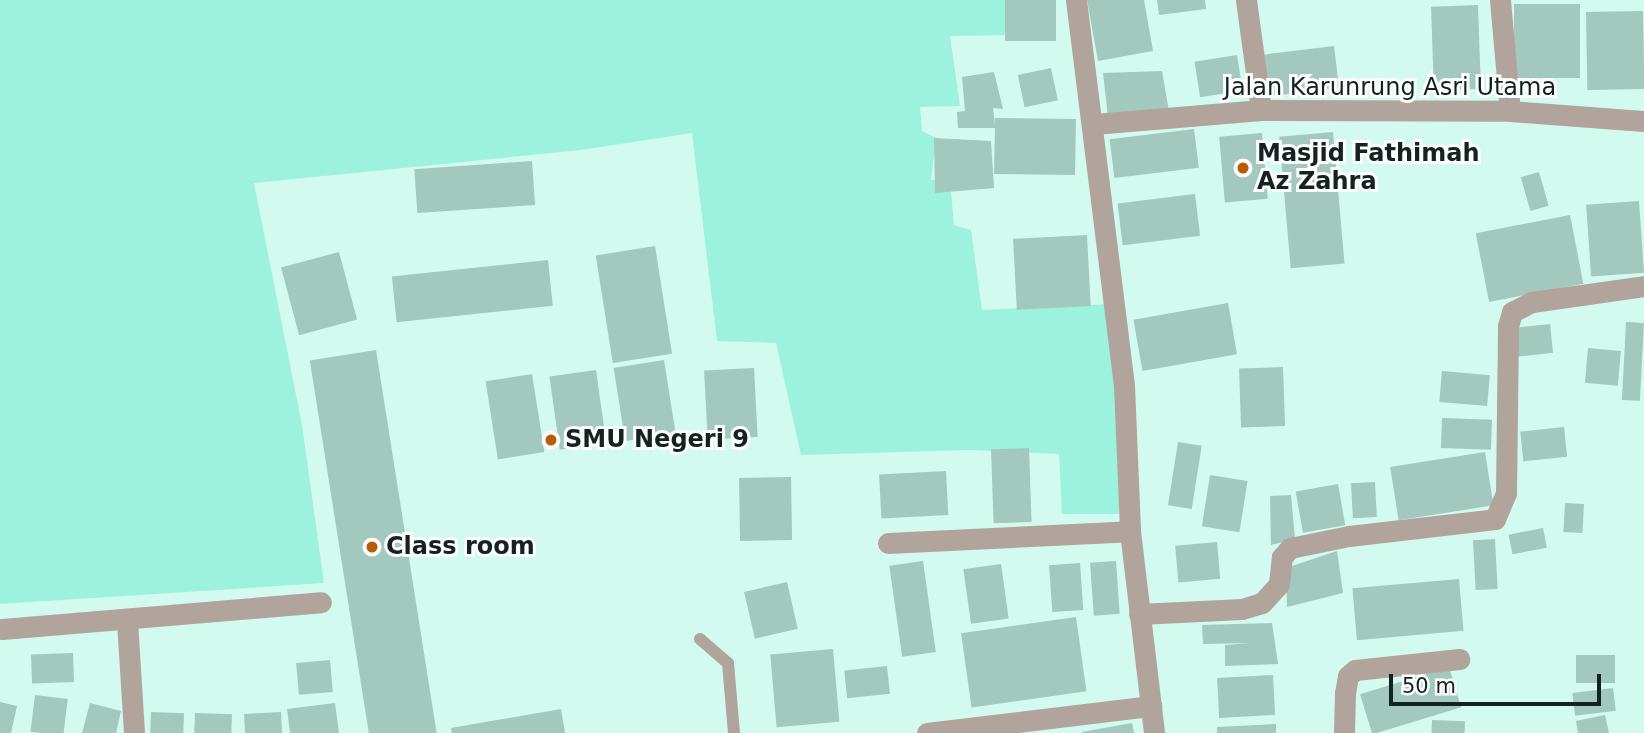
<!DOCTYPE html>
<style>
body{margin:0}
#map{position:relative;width:1644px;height:733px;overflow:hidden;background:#d3faef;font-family:"DejaVu Sans",sans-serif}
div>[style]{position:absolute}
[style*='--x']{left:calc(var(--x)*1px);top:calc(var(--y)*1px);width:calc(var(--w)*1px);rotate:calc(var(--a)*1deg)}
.green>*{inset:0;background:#9df2dd}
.building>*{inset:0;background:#a3c8be;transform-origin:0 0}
.service>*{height:12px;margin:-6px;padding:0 6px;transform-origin:6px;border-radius:6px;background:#b1a49c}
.minor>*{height:21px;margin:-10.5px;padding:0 10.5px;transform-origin:10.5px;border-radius:10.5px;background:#b1a49c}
.dots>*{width:19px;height:19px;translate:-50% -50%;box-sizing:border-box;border:4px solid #fdfdfd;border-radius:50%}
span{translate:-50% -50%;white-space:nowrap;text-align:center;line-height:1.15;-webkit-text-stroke:6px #fdfdfd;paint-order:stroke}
.street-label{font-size:24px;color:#14231f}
.poi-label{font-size:24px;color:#14231f;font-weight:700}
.left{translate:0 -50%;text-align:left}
.scale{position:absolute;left:1389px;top:674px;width:212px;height:32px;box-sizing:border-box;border:4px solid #14231f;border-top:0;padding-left:9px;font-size:21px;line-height:24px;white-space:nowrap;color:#14231f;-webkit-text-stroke:5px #fdfdfd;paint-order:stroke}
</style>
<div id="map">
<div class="green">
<div style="clip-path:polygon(0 0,1017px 0,1020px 35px,950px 36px,960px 106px,920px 107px,922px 131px,936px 138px,931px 180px,950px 181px,954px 225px,971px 230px,982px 310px,1111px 304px,1128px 514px,1062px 514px,1059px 454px,968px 450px,801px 455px,776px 343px,717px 341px,692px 133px,581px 150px,254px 183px,302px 425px,324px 583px,0 604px)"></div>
</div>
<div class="building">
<div style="left:1005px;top:0;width:51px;height:41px"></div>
<div style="clip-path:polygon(1087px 0,1144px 0,1153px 51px,1098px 61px)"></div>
<div style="clip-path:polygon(1157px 0,1205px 0,1206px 9px,1159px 15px)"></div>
<div style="left:1514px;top:4px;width:66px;height:74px"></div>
<div style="left:1478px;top:5px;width:84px;height:47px;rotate:88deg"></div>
<div style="left:1643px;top:11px;width:78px;height:57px;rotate:89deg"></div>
<div style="left:1334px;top:46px;width:42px;height:73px;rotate:83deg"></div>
<div style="left:1237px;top:55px;width:36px;height:43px;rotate:81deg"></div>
<div style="left:1051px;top:68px;width:33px;height:34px;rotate:78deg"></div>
<div style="clip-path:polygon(1162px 71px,1170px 117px,1108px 117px,1103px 73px)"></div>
<div style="clip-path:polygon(994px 72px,1003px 109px,993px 108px,995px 125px,995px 118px,1076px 119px,1075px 175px,994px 174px,995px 128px,958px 128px,957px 112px,965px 111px,962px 77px)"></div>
<div style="left:1194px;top:129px;width:39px;height:85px;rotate:83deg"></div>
<div style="left:1333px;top:132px;width:132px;height:54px;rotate:85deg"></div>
<div style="left:1262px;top:133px;width:66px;height:43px;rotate:85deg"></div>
<div style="clip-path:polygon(934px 138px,991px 141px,994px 188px,935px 193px)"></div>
<div style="left:532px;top:161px;width:44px;height:118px;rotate:86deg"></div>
<div style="left:1539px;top:172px;width:35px;height:19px;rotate:74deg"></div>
<div style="left:1195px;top:194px;width:42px;height:78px;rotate:83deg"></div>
<div style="left:1639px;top:201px;width:72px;height:53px;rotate:86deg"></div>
<div style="left:1570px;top:215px;width:70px;height:96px;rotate:79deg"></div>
<div style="left:1087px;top:235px;width:71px;height:74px;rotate:87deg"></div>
<div style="left:655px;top:246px;width:109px;height:60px;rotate:81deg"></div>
<div style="left:339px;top:252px;width:70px;height:60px;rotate:75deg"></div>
<div style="left:548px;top:260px;width:46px;height:157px;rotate:84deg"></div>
<div style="left:1228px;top:303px;width:52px;height:96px;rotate:80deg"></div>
<div style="left:1626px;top:322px;width:18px;height:78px;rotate:3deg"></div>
<div style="left:1550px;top:324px;width:29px;height:40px;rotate:84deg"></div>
<div style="left:1588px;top:348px;width:33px;height:35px;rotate:5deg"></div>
<div style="left:376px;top:350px;width:388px;height:67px;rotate:81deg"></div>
<div style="left:664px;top:360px;width:74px;height:51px;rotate:81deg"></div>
<div style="left:1283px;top:367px;width:59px;height:44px;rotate:88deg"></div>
<div style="left:754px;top:368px;width:69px;height:50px;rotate:87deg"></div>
<div style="left:596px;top:370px;width:74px;height:47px;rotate:82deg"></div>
<div style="left:1442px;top:371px;width:48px;height:31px;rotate:5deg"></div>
<div style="left:532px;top:374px;width:79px;height:47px;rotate:81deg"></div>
<div style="left:1442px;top:418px;width:50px;height:30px;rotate:2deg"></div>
<div style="left:1564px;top:427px;width:30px;height:44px;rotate:84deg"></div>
<div style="left:1178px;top:442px;width:24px;height:64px;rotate:9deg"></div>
<div style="left:1029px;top:448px;width:74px;height:38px;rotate:88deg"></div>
<div style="left:1485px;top:452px;width:54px;height:96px;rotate:81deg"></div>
<div style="left:946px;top:471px;width:44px;height:67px;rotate:87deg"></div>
<div style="left:1210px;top:475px;width:38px;height:52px;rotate:9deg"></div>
<div style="left:791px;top:477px;width:63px;height:52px;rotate:89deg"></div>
<div style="left:1375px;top:482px;width:35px;height:24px;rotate:87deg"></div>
<div style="left:1338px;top:484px;width:42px;height:43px;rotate:80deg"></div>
<div style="clip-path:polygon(1291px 495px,1295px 539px,1271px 545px,1270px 496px)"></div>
<div style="left:1565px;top:503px;width:19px;height:29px;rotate:3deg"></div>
<div style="left:1543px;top:528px;width:20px;height:35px;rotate:79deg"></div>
<div style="left:1495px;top:539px;width:50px;height:22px;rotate:87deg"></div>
<div style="left:1217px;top:542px;width:37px;height:42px;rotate:85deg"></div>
<div style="clip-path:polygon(1337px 551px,1343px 593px,1287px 607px,1286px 568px)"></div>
<div style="left:923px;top:561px;width:92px;height:34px;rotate:82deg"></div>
<div style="left:1116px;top:561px;width:53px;height:26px;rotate:86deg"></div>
<div style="left:1080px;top:563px;width:47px;height:31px;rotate:86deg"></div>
<div style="left:1001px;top:564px;width:55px;height:38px;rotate:82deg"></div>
<div style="left:1459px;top:579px;width:52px;height:107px;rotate:85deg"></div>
<div style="left:787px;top:582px;width:48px;height:44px;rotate:77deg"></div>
<div style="left:1076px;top:617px;width:75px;height:116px;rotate:82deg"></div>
<div style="clip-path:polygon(1272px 623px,1278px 664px,1225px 666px,1225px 645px,1251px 643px,1203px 644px,1202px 625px)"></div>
<div style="left:833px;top:649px;width:73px;height:63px;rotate:85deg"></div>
<div style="left:73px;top:653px;width:29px;height:42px;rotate:88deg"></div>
<div style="left:1615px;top:655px;width:28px;height:39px;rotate:90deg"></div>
<div style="left:330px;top:660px;width:32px;height:34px;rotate:85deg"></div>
<div style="left:887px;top:666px;width:28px;height:43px;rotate:84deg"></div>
<div style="left:1449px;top:667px;width:42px;height:93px;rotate:73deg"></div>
<div style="left:1273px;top:675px;width:40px;height:56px;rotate:87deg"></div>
<div style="left:1613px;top:688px;width:23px;height:41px;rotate:83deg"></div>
<div style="left:35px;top:695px;width:33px;height:37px;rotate:7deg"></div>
<div style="clip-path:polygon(0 702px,17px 706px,11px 733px,0 733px)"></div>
<div style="clip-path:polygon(90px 703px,121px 711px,116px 733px,82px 733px)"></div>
<div style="clip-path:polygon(335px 703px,339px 733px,290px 733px,287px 709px)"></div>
<div style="clip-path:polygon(561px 709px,565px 733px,452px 733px,451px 728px)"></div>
<div style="left:151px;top:712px;width:33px;height:21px;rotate:2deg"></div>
<div style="left:281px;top:712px;width:21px;height:37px;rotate:87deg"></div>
<div style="left:195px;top:713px;width:37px;height:20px;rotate:2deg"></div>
<div style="clip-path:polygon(1605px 715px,1609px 733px,1578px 733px,1576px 721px)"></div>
<div style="left:1432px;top:720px;width:33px;height:13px;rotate:2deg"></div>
<div style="clip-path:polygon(1132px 723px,1134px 733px,1082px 733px,1082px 732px)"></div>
<div style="clip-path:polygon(1276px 724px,1276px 733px,1217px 733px,1217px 727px)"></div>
</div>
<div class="service">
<div style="--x:700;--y:639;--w:37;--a:41"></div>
<div style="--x:728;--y:663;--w:70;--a:85.1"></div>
</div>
<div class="minor">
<div style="--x:1076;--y:0;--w:389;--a:82.9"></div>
<div style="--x:1124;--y:386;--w:145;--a:87.6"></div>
<div style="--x:1130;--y:531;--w:203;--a:83.2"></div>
<div style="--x:1246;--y:0;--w:111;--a:82.2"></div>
<div style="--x:1500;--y:0;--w:111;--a:84.9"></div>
<div style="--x:1094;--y:124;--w:168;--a:-4.8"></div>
<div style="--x:1261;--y:110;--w:249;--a:0.2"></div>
<div style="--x:1510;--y:111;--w:134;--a:4.3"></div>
<div style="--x:888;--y:543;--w:242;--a:-2.8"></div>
<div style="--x:1139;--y:614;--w:103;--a:-2.8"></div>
<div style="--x:1242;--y:609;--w:21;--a:-17"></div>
<div style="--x:1262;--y:603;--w:25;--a:-48"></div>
<div style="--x:1279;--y:584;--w:27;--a:-84"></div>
<div style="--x:1282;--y:557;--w:12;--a:-48"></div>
<div style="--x:1290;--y:548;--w:60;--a:-11.5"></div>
<div style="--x:1349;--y:536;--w:147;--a:-6.6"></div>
<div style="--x:1495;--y:519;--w:28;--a:-67"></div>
<div style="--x:1506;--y:493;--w:167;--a:-89.3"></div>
<div style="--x:1508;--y:326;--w:15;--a:-74"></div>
<div style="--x:1512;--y:312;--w:22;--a:-27"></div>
<div style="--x:1532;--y:302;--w:113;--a:-8.1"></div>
<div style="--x:127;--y:621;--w:112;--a:86.4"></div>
<div style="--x:2;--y:629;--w:320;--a:-4.8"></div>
<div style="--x:927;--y:733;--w:226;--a:-6.9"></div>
<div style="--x:1344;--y:733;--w:40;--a:-88.6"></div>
<div style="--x:1345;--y:693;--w:17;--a:-80"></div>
<div style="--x:1348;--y:676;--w:9;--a:-41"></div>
<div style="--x:1355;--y:670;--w:105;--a:-6"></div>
</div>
<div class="dots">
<div style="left:1243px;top:168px;background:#b95d03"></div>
<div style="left:551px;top:440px;background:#b95d03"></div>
<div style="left:372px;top:547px;background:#b95d03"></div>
</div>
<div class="street-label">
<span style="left:1390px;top:88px">Jalan Karunrung Asri Utama</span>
</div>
<div class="poi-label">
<span class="left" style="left:1257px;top:168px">Masjid Fathimah<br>Az Zahra</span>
<span class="left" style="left:565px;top:440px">SMU Negeri 9</span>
<span class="left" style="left:386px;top:547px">Class room</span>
</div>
<div class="scale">50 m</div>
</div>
